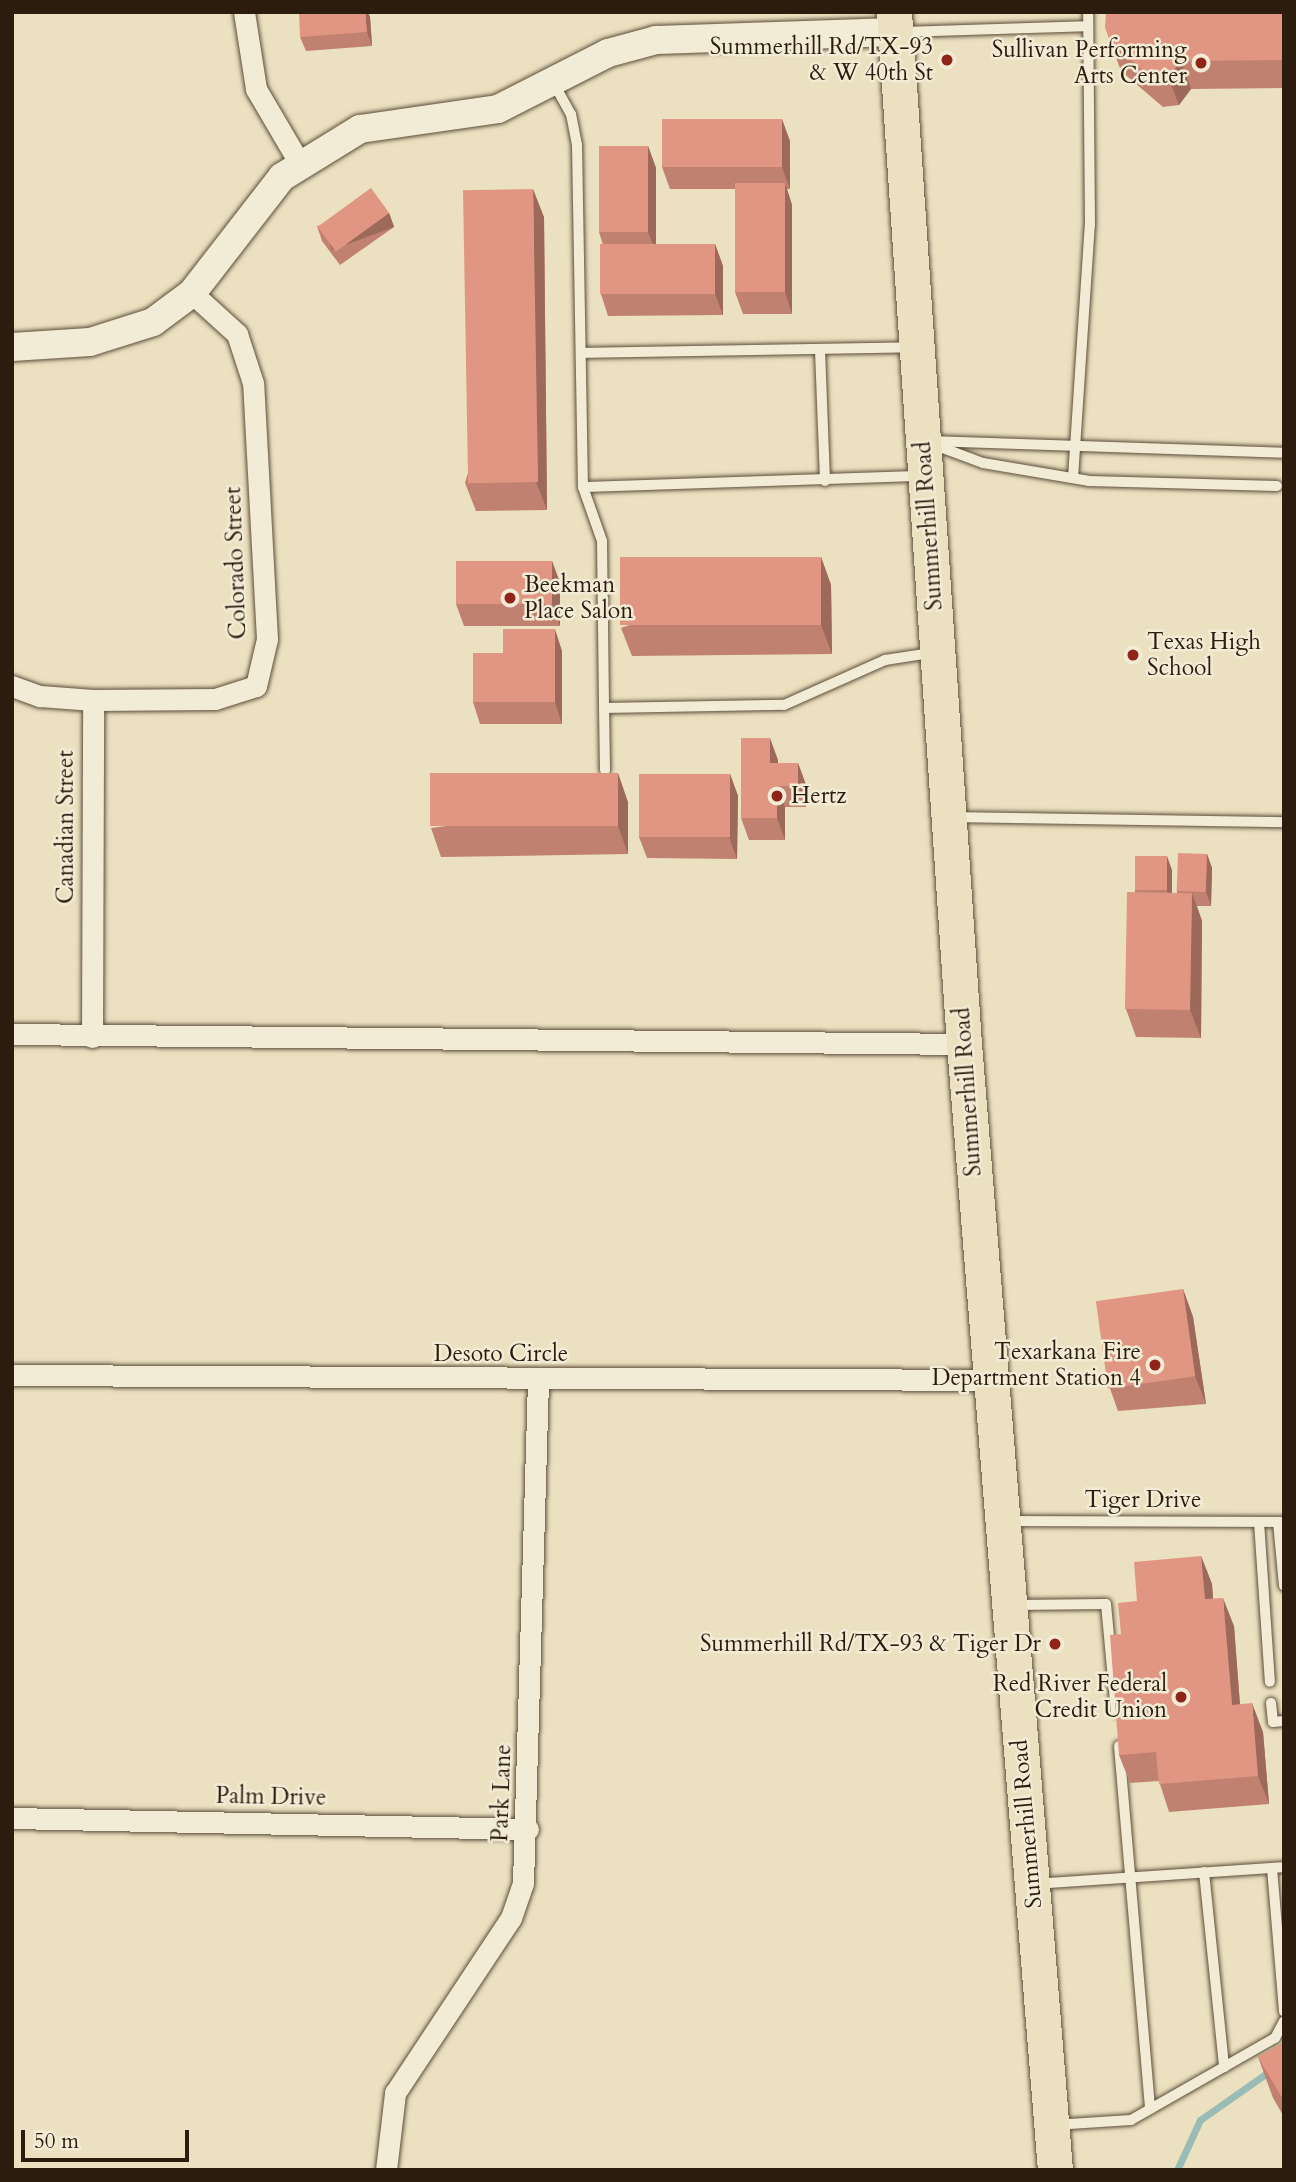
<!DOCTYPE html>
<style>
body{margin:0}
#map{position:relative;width:1296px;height:2182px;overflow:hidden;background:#ebe0bf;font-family:Cardo,serif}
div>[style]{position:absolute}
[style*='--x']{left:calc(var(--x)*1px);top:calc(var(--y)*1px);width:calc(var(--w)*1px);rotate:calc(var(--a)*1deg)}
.stream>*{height:7px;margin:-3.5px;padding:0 3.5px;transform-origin:3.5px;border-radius:3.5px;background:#99bcb7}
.roads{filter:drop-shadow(0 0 2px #5c4d3a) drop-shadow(0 0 2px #5c4d3a)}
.service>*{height:10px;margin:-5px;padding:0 5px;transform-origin:5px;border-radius:5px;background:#f2ebd5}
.minor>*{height:21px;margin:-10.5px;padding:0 10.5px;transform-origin:10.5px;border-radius:10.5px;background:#f2ebd5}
.tertiary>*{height:28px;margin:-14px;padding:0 14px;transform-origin:14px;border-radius:14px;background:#f2ebd5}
.primary>*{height:35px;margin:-17.5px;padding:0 17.5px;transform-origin:17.5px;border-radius:17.5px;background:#ebe0bf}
.wall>*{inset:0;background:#c18170}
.shaded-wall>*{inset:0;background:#9d695b;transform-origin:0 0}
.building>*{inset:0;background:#e09682;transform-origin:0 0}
.dots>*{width:19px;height:19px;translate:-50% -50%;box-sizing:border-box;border:4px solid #f2ebd5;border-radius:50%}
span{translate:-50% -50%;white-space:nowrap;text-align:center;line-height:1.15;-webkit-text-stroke:5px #f2ebd5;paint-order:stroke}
.poi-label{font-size:23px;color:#2c1c0d}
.right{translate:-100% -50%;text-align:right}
.left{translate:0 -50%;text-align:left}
.street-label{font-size:23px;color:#2c1c0d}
.frame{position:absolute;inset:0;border:14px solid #2c1c0d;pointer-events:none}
.scale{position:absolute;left:21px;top:2130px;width:168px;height:32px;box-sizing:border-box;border:4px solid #2c1c0d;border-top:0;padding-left:9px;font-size:21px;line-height:24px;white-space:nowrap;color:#2c1c0d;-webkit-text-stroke:5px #f2ebd5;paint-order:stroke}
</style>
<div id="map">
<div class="stream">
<div style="--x:1177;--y:2170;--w:55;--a:-65.3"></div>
<div style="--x:1200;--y:2120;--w:103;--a:-35.1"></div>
</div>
<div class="roads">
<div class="service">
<div style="--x:899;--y:32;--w:189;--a:-1.8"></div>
<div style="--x:553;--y:82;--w:37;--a:61"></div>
<div style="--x:571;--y:114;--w:32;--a:79"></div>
<div style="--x:577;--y:145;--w:342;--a:89"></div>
<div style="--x:583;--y:487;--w:336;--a:-1.9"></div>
<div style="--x:820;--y:350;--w:131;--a:87.8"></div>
<div style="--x:581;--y:353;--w:329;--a:-1"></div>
<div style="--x:929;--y:441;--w:355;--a:1.9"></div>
<div style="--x:932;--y:444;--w:54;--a:20.4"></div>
<div style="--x:983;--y:463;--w:108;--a:9.6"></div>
<div style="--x:1089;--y:481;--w:188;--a:1.5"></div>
<div style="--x:1073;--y:478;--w:254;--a:-86.2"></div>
<div style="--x:1090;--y:225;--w:213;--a:-90.5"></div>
<div style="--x:583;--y:487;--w:57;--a:70.6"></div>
<div style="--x:602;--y:541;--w:167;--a:89.3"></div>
<div style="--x:605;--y:770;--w:62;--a:-90.9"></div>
<div style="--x:604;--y:708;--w:180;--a:-1"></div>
<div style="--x:784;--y:705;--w:111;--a:-24"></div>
<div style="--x:885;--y:660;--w:47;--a:-8.7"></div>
<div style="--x:954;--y:817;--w:330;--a:0.9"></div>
<div style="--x:1007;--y:1521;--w:277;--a:0.2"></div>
<div style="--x:1259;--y:1522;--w:160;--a:86.1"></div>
<div style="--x:1278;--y:1522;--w:64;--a:84.6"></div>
<div style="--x:1014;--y:1605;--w:92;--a:-0.6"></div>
<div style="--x:1106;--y:1604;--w:108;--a:84.7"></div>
<div style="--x:1271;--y:1703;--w:19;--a:84"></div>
<div style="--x:1273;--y:1722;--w:11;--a:-5"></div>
<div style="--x:1119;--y:1746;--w:364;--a:85.1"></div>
<div style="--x:1272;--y:1868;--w:144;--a:85.2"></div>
<div style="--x:1204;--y:1872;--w:196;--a:84.1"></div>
<div style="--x:1035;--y:1884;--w:250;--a:-3.9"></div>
<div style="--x:1054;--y:2125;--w:77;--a:-3.7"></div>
<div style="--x:1131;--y:2120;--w:166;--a:-29.7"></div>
<div style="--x:1275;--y:2038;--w:19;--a:-62"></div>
</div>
<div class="minor">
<div style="--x:244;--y:12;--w:78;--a:81.1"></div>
<div style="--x:256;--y:89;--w:87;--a:59.6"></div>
<div style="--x:12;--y:686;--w:30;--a:20"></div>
<div style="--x:40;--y:696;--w:53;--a:4.3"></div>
<div style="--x:93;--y:700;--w:122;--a:-0.5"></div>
<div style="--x:215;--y:699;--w:43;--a:-17.6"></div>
<div style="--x:256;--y:686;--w:48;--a:-76.8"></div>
<div style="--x:267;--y:639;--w:256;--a:-93.1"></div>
<div style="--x:253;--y:383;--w:52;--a:-108.1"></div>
<div style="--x:237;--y:334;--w:61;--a:-137.7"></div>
<div style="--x:12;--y:1034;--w:952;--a:0.6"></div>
<div style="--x:92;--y:1037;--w:337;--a:-89.8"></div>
<div style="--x:12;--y:1375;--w:978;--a:0.29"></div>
<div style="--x:12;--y:1818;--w:516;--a:1.22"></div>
<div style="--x:386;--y:2170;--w:78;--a:-83.3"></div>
<div style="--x:395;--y:2093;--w:210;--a:-56.5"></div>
<div style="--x:511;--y:1918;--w:37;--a:-71"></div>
<div style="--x:523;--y:1883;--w:502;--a:-88.29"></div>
</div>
<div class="tertiary">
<div style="--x:12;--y:347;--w:78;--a:-3.7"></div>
<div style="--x:90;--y:342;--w:66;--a:-17.6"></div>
<div style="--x:153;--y:322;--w:49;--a:-36.6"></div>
<div style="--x:192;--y:293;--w:147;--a:-52.2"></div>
<div style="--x:282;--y:177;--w:92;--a:-31.6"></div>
<div style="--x:360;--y:129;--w:139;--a:-8.2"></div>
<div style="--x:498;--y:109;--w:123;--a:-27"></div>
<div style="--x:608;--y:53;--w:50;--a:-15.2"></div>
<div style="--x:656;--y:40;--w:239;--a:-1.9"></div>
</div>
<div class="primary">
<div style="--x:894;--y:12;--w:1034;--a:86.12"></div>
<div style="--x:964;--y:1044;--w:1130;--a:85.38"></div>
</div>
</div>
<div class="wall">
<div style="clip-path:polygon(1284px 12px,1284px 88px,1191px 89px,1179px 105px,1163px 107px,1121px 71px,1105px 27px)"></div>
<div style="clip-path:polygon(370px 17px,372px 46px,306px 51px,300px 37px)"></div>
<div style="clip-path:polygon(790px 141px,790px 189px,787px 189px,792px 205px,792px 314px,743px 314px,735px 292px,735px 189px,670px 189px,662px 167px)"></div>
<div style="clip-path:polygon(648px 146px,656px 168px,656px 244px,715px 244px,723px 266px,723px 315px,608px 316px,601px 294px,603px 245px,599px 232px)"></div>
<div style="clip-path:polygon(389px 213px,394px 227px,340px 265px,322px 241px,317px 226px)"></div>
<div style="clip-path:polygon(544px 217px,547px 510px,476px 511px,465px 483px)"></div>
<div style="clip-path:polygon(821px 557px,831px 585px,832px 654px,632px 656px,621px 628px)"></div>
<div style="clip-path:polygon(552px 561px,560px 583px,560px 626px,464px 626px,456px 604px)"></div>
<div style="clip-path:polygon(562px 651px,562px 724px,480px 724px,473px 702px,503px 653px)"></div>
<div style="clip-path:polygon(778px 760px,778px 763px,798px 763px,806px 785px,806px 807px,785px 807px,785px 840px,749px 840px,741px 818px)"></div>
<div style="clip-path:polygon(730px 774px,738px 796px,737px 859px,647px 858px,639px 837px)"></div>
<div style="clip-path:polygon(628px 802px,628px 854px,441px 857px,431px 828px)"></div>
<div style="clip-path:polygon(1207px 854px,1212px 868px,1211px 906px,1197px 906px,1202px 921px,1201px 1038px,1136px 1037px,1126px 1009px,1135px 890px,1172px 870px,1172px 893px,1177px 893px,1177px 891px)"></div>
<div style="clip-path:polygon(1183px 1289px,1193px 1317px,1206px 1404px,1118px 1411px,1108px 1383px)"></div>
<div style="clip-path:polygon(1201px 1556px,1212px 1584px,1213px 1599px,1234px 1626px,1240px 1704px,1263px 1732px,1269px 1804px,1169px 1812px,1159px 1781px,1130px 1783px,1119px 1755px,1121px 1634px,1137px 1601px)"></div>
<div style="clip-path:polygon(1284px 2042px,1284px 2117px,1273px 2098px,1258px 2057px)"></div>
</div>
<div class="shaded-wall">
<div style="clip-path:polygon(365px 12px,368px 12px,370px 17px,372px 46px,367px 32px)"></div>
<div style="clip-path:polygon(1181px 61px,1191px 89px,1179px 105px,1168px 77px)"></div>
<div style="clip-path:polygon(782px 119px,790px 141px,790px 189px,782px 167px)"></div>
<div style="clip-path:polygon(648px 146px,656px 168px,656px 253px,648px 232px)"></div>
<div style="clip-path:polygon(785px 183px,792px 205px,792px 314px,785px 292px)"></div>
<div style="clip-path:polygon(533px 189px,544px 217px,547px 510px,536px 482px)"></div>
<div style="left:389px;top:213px;width:15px;height:66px;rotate:70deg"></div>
<div style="clip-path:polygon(715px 244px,723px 266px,723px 315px,715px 294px)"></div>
<div style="clip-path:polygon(821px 557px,831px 585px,832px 654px,821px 625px)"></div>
<div style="clip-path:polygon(552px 561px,560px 583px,560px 626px,552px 604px)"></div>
<div style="clip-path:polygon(555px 629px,562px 651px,562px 724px,555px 702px)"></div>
<div style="clip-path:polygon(770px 738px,778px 760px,778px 785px,770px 763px)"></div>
<div style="clip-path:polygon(798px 763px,806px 785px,806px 807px,798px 786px)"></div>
<div style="clip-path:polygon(618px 773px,628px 802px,628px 854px,618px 826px)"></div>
<div style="clip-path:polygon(730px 774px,738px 796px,737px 859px,729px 837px)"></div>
<div style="clip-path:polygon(777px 786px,785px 807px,785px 840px,777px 818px)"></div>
<div style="clip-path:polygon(1207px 854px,1212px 868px,1211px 906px,1206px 892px)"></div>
<div style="clip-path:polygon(1167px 856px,1172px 870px,1172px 905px,1167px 891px)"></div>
<div style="clip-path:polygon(1192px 893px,1202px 921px,1201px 1038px,1190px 1010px)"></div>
<div style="clip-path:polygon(1183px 1289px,1193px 1317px,1206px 1404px,1195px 1376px)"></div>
<div style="clip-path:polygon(1201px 1556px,1212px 1584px,1215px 1627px,1205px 1599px)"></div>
<div style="clip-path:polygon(1223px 1598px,1234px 1626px,1242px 1733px,1232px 1705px)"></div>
<div style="clip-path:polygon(1252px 1703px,1263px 1732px,1269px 1804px,1258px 1776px)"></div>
</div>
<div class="building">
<div style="clip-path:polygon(299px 12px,365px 12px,367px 32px,300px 37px)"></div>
<div style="clip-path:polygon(1106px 12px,1284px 12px,1284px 60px,1181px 61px,1168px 77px,1152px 78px,1111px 43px,1105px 27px)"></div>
<div style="left:662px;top:119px;width:120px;height:48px"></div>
<div style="left:599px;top:146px;width:49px;height:86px"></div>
<div style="left:735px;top:183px;width:50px;height:109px"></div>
<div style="left:371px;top:188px;width:31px;height:66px;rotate:54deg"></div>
<div style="left:533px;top:189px;width:293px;height:70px;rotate:89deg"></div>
<div style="left:715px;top:244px;width:50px;height:115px;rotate:90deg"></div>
<div style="left:821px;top:557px;width:68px;height:201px;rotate:90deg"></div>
<div style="left:456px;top:561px;width:96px;height:43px"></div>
<div style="clip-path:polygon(503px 629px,555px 629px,555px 702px,473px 702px,473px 653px,503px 653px)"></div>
<div style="clip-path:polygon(741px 738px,770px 738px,770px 763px,798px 763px,798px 786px,777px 786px,777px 818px,741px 818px)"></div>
<div style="left:618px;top:773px;width:53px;height:188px;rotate:90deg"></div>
<div style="left:639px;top:774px;width:91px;height:63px"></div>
<div style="left:1178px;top:853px;width:29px;height:38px;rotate:2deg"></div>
<div style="left:1135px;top:856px;width:32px;height:34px"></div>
<div style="left:1127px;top:892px;width:65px;height:117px;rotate:1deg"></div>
<div style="left:1183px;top:1289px;width:88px;height:88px;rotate:82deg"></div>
<div style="clip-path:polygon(1201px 1556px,1205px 1599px,1223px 1598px,1232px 1705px,1252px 1703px,1258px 1776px,1159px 1784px,1156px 1752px,1119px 1755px,1110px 1635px,1121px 1634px,1118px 1603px,1137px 1601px,1134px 1562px)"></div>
<div style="clip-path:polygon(1284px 2042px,1284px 2101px,1258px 2057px)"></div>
</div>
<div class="dots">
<div style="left:947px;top:60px;background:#8f2418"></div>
<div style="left:1201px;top:63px;background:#8f2418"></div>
<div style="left:510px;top:598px;background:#8f2418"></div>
<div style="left:1133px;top:655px;background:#8f2418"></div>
<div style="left:777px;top:796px;background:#8f2418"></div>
<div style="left:1155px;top:1365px;background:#8f2418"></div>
<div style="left:1055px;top:1644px;background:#8f2418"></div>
<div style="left:1181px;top:1697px;background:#8f2418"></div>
</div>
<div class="poi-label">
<span class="right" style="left:933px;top:60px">Summerhill Rd/TX-93<br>&amp; W 40th St</span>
<span class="right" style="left:1187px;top:63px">Sullivan Performing<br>Arts Center</span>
<span class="left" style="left:524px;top:598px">Beekman<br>Place Salon</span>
<span class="left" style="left:1147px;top:655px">Texas High<br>School</span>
<span class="left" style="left:791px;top:796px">Hertz</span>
<span class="right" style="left:1141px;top:1365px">Texarkana Fire<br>Department Station 4</span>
<span class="right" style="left:1041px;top:1644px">Summerhill Rd/TX-93 &amp; Tiger Dr</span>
<span class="right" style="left:1167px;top:1697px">Red River Federal<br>Credit Union</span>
</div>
<div class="street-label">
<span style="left:929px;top:526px;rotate:-94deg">Summerhill Road</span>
<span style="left:236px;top:563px;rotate:-92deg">Colorado Street</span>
<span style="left:66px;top:827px;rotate:-90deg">Canadian Street</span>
<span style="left:968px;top:1092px;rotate:-94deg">Summerhill Road</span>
<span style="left:501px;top:1354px">Desoto Circle</span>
<span style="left:1143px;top:1500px">Tiger Drive</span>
<span style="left:502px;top:1793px;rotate:-88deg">Park Lane</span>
<span style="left:271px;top:1797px;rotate:1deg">Palm Drive</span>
<span style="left:1027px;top:1824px;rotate:-95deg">Summerhill Road</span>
</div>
<div class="frame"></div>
<div class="scale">50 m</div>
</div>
